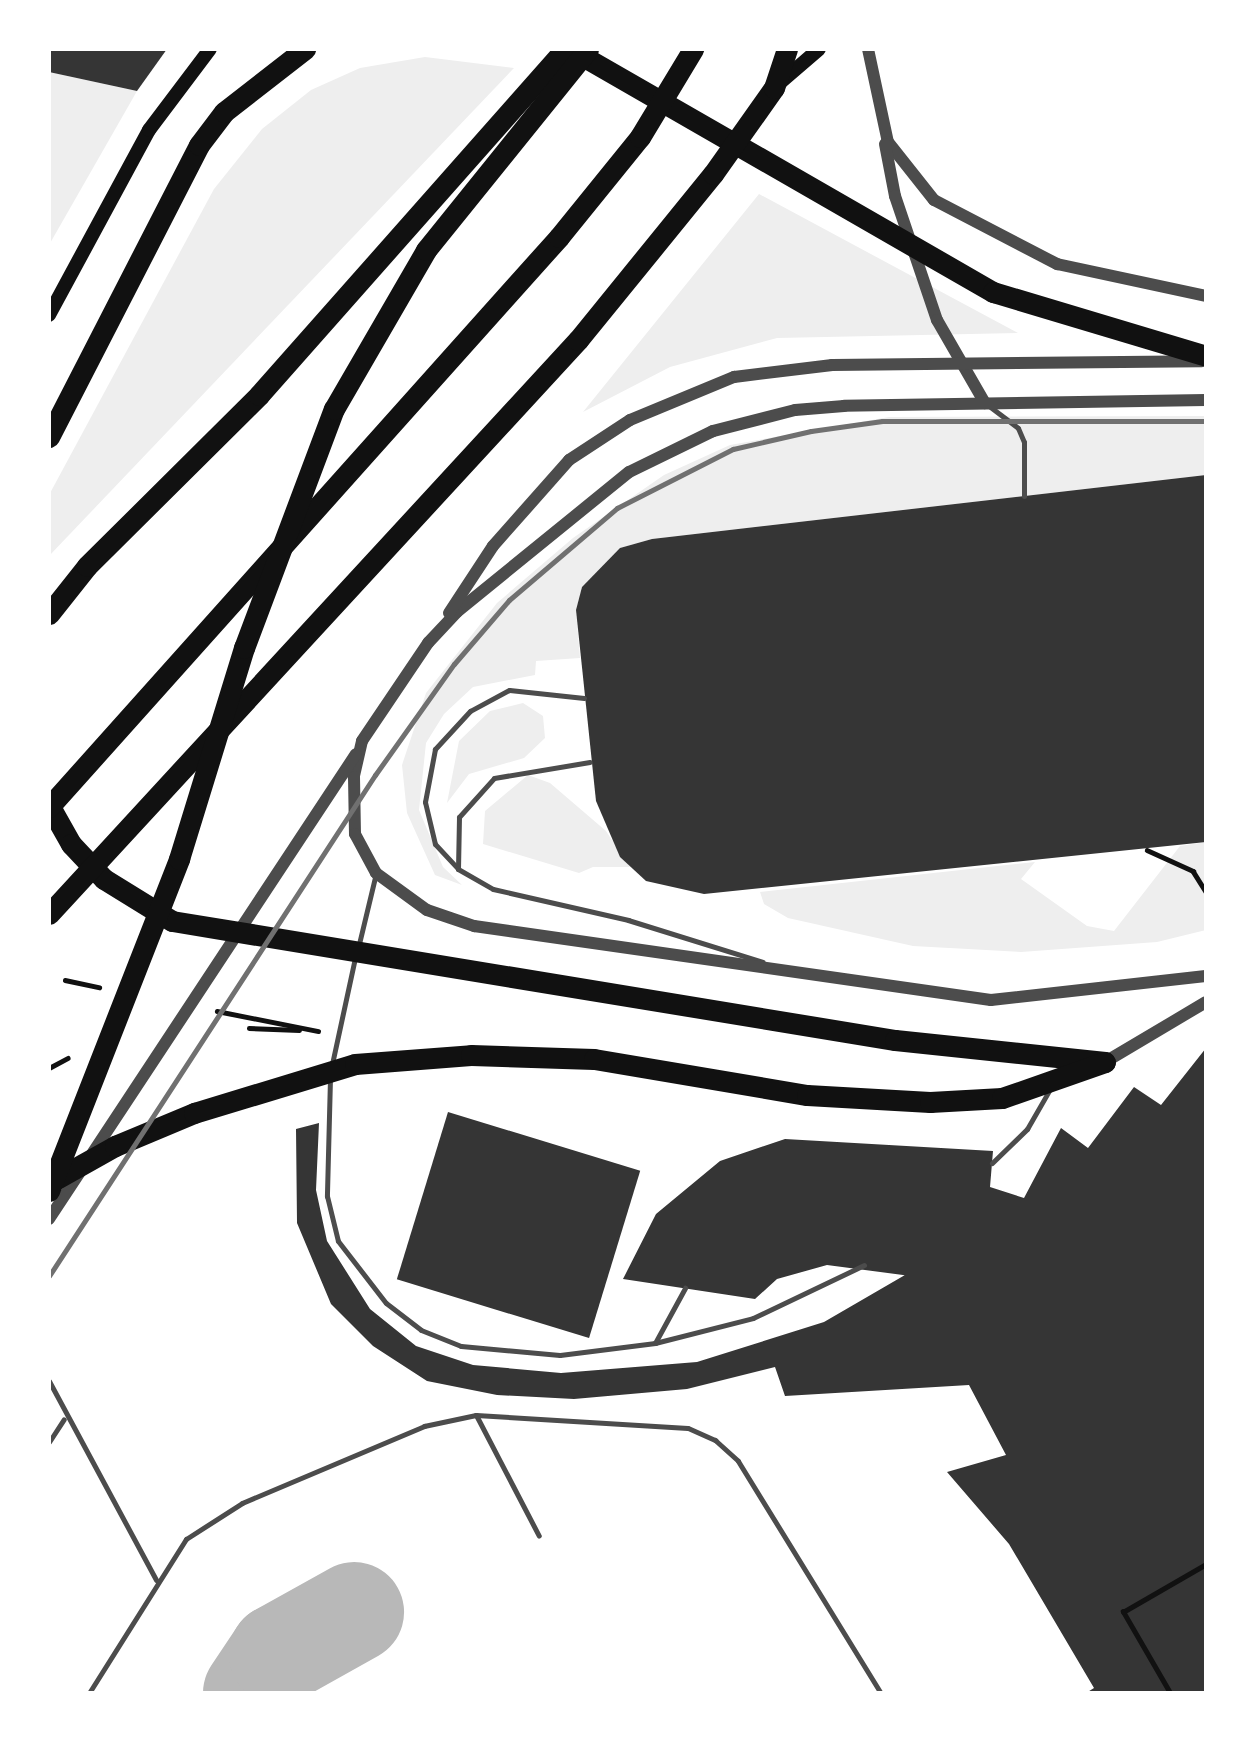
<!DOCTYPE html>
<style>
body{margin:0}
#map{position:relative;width:1255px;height:1742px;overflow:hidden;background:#fff;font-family:Barlow,sans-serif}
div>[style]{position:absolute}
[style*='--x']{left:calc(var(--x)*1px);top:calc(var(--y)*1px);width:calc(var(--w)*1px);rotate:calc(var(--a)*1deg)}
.green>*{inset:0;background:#eee}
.taxiway>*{height:100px;margin:-50px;padding:0 50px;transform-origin:50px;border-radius:50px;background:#b8b8b8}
.building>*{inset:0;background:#353535;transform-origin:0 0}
.path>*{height:4.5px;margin:-2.25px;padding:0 2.25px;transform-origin:2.25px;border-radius:2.25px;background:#111}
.service>*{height:5px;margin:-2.5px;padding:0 2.5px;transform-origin:2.5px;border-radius:2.5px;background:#4c4c4c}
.tertiary>*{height:12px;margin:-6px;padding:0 6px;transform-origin:6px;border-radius:6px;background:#4c4c4c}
.secondary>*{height:14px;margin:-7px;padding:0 7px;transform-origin:7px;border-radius:7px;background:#111}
.motorway>*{height:21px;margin:-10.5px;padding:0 10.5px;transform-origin:10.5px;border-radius:10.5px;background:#111}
.rail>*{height:5px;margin:-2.5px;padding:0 2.5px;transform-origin:2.5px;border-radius:2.5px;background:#707070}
span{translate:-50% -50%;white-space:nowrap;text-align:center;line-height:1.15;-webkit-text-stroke:5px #fff;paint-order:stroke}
.frame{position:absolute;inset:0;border:51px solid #fff;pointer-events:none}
</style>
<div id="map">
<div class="green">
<div style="clip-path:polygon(425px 57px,514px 68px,49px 556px,49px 495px,214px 189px,262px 129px,311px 90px,360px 68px)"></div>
<div style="clip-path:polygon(49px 72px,137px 91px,49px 245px)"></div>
<div style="clip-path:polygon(759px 194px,1018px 333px,777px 338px,670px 367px,583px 412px)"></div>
<div style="clip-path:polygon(1206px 416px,1206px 475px,652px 539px,620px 548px,582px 587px,576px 610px,580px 658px,536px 661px,535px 675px,473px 687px,444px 714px,426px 743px,419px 810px,443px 867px,462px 885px,435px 875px,407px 813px,402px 765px,426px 693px,497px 603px,573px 538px,664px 475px,730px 445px,889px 417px)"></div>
<div style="clip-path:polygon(523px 703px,543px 716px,545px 738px,524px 758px,469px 774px,447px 803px,459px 741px,490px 711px)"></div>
<div style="clip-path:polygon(528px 775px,550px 783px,606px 831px,630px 867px,593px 867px,579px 873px,483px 844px,485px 811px)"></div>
<div style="clip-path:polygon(1206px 842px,1206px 930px,1157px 942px,1021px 952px,913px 946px,788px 918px,764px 904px,760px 892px,1035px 862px,1021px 879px,1087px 926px,1114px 931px,1180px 846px)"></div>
</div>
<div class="taxiway">
<div style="--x:253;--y:1693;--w:47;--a:-56.3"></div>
<div style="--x:279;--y:1654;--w:86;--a:-29.2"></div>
</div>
<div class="building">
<div style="clip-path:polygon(49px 49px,167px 49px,137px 91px,49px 72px)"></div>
<div style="clip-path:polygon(1206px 475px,1206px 842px,704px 894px,646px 881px,620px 857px,596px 801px,576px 610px,582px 587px,620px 548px,652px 539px)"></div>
<div style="clip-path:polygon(1206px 1048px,1206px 1693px,1086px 1693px,1094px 1688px,1009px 1544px,947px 1472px,1006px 1455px,969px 1385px,785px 1396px,775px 1367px,687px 1389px,574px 1399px,497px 1395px,427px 1381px,373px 1346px,331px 1304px,297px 1223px,296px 1129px,319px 1123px,316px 1190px,327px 1241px,370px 1309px,416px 1346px,473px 1365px,561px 1373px,697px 1362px,824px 1322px,905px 1275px,941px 1280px,827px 1265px,777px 1279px,755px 1299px,623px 1279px,656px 1214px,720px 1161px,785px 1139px,993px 1151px,990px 1187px,1024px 1198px,1061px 1128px,1088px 1148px,1134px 1087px,1161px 1105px)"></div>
<div style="left:448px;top:1112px;width:201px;height:175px;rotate:17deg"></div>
</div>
<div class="path">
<div style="--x:1147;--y:850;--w:51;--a:24.5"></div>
<div style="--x:1193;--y:871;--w:25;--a:58"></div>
<div style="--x:65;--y:980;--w:35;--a:12"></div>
<div style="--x:217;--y:1011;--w:103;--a:11.2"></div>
<div style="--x:249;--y:1028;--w:50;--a:2.3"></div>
<div style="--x:49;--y:1068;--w:21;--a:-28"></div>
<div style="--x:1170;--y:1693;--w:94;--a:-120.1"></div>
<div style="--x:1123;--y:1612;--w:96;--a:-30"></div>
</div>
<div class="service">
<div style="--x:989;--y:406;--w:36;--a:37"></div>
<div style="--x:1018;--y:428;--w:15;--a:67"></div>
<div style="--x:1024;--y:442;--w:54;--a:90"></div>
<div style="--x:584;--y:698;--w:75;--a:-173.9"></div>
<div style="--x:509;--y:690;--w:44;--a:151.7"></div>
<div style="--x:470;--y:711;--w:52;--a:132.6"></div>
<div style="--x:435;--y:749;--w:54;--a:100.7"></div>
<div style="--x:425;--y:802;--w:43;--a:76.6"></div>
<div style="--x:435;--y:844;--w:34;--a:47"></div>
<div style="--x:458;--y:869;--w:40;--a:29.7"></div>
<div style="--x:493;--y:889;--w:139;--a:12.9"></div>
<div style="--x:628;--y:920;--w:141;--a:17.3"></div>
<div style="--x:458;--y:869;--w:52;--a:-88.9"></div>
<div style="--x:459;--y:817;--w:52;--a:-48.1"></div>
<div style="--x:494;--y:778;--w:97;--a:-9.5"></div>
<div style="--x:358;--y:948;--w:77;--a:-76.5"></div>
<div style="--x:332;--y:1064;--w:108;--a:-77.8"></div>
<div style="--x:330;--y:1078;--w:118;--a:91.5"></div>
<div style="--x:327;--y:1196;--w:46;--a:76.3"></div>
<div style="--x:338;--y:1241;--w:78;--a:52.3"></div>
<div style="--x:386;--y:1303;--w:44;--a:37.6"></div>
<div style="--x:421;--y:1330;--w:43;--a:21.8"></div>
<div style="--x:461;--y:1346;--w:99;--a:5.2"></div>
<div style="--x:560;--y:1355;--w:96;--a:-7.2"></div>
<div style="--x:655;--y:1343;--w:101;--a:-14.3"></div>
<div style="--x:753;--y:1318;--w:123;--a:-25.5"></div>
<div style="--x:992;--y:1163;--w:49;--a:-44.2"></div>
<div style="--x:1027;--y:1129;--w:46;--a:-60.1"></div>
<div style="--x:655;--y:1343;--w:63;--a:-61.4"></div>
<div style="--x:49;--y:1381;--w:226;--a:61.7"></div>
<div style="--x:476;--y:1415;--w:136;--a:62.5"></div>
<div style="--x:49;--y:1442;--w:27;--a:-57"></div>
<div style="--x:89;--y:1693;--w:182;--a:-57.8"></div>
<div style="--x:186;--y:1539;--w:67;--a:-32.7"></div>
<div style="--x:242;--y:1503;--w:198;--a:-22.9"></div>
<div style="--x:424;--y:1426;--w:53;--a:-11.9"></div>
<div style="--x:476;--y:1415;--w:212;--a:3.5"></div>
<div style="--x:688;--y:1428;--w:30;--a:24"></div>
<div style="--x:715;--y:1440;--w:31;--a:42"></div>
<div style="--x:738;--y:1461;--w:273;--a:58.4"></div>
</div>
<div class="tertiary">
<div style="--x:868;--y:49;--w:95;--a:77.9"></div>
<div style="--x:888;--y:142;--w:74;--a:51.6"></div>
<div style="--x:934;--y:200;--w:139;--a:27.5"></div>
<div style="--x:1057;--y:264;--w:152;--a:12.1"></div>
<div style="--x:885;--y:144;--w:53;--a:79.1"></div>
<div style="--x:895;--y:196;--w:131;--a:71.3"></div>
<div style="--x:937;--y:320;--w:96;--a:60"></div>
<div style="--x:1206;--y:400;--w:362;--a:179.1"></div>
<div style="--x:844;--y:406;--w:49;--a:175.3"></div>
<div style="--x:795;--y:410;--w:85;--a:165.6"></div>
<div style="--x:713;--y:431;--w:93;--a:154"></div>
<div style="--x:629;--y:472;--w:222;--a:140.9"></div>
<div style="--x:457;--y:612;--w:42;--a:133.1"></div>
<div style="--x:428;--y:643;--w:118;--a:124"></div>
<div style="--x:362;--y:741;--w:37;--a:103"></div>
<div style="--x:354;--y:777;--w:57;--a:89"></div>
<div style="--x:355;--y:834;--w:44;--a:61.7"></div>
<div style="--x:376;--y:873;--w:63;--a:36"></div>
<div style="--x:427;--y:910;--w:50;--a:18.8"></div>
<div style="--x:474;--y:926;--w:522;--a:8.15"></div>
<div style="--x:991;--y:1000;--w:216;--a:-6.4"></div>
<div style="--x:449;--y:613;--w:80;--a:-56.7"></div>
<div style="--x:493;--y:546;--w:115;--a:-48.5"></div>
<div style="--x:569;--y:460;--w:73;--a:-33.3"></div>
<div style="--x:630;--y:420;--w:113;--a:-22.5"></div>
<div style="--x:734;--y:377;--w:99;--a:-7"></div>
<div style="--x:832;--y:365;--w:370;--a:-0.6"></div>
<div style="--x:1105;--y:1062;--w:117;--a:-30.7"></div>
<div style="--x:49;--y:1219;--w:557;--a:-56.57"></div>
</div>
<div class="secondary">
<div style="--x:775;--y:87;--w:58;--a:-40.8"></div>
<div style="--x:49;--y:315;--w:210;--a:-61.6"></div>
<div style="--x:149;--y:130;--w:101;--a:-53"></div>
</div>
<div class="motorway">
<div style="--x:572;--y:50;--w:486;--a:29.9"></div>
<div style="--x:993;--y:292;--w:222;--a:16.7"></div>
<div style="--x:49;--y:437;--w:328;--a:-62.8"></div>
<div style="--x:199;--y:145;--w:41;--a:-52.9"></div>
<div style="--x:224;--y:112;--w:103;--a:-37.9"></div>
<div style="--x:49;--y:614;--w:61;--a:-51.6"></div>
<div style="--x:87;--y:566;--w:243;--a:-44.8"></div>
<div style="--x:259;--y:395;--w:462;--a:-48.5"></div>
<div style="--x:49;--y:805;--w:45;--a:60.6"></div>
<div style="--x:71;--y:844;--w:48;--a:46.7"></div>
<div style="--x:104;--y:879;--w:80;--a:31.7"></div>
<div style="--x:172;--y:921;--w:733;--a:9.35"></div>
<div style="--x:895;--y:1040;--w:211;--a:6"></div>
<div style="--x:49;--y:807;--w:765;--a:-48.18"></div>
<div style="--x:559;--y:237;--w:129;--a:-51"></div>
<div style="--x:640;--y:137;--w:103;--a:-58.9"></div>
<div style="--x:49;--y:914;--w:781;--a:-47.34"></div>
<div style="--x:578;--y:340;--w:214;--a:-50.9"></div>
<div style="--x:713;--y:174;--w:105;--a:-54.7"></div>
<div style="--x:774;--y:88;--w:41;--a:-71.6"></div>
<div style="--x:49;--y:1183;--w:76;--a:-29.3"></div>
<div style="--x:115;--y:1146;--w:86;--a:-22.7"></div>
<div style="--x:194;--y:1113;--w:168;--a:-16.9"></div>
<div style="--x:355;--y:1064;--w:116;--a:-4.4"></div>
<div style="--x:471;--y:1055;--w:123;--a:1.9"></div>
<div style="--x:594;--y:1059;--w:216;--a:9.6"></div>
<div style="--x:807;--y:1095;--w:123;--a:3.3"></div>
<div style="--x:930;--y:1102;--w:72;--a:-3.2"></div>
<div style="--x:1002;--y:1098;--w:109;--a:-19.3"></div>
<div style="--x:49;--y:1191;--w:357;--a:-68.6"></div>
<div style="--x:179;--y:859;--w:221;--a:-72.9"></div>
<div style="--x:244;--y:648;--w:255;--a:-69.4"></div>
<div style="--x:334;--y:409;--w:184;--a:-59.9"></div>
<div style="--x:426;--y:250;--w:258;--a:-51.1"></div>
</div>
<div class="rail">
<div style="--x:49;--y:1276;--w:598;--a:-56.95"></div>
<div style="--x:375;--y:775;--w:136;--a:-54.6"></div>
<div style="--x:454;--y:664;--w:84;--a:-49.3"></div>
<div style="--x:509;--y:600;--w:142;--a:-40.4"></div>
<div style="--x:617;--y:508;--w:130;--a:-27"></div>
<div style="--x:733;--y:449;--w:80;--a:-13"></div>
<div style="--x:811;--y:431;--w:72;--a:-8"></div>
<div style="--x:882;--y:421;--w:324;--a:0"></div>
</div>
<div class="frame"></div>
</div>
